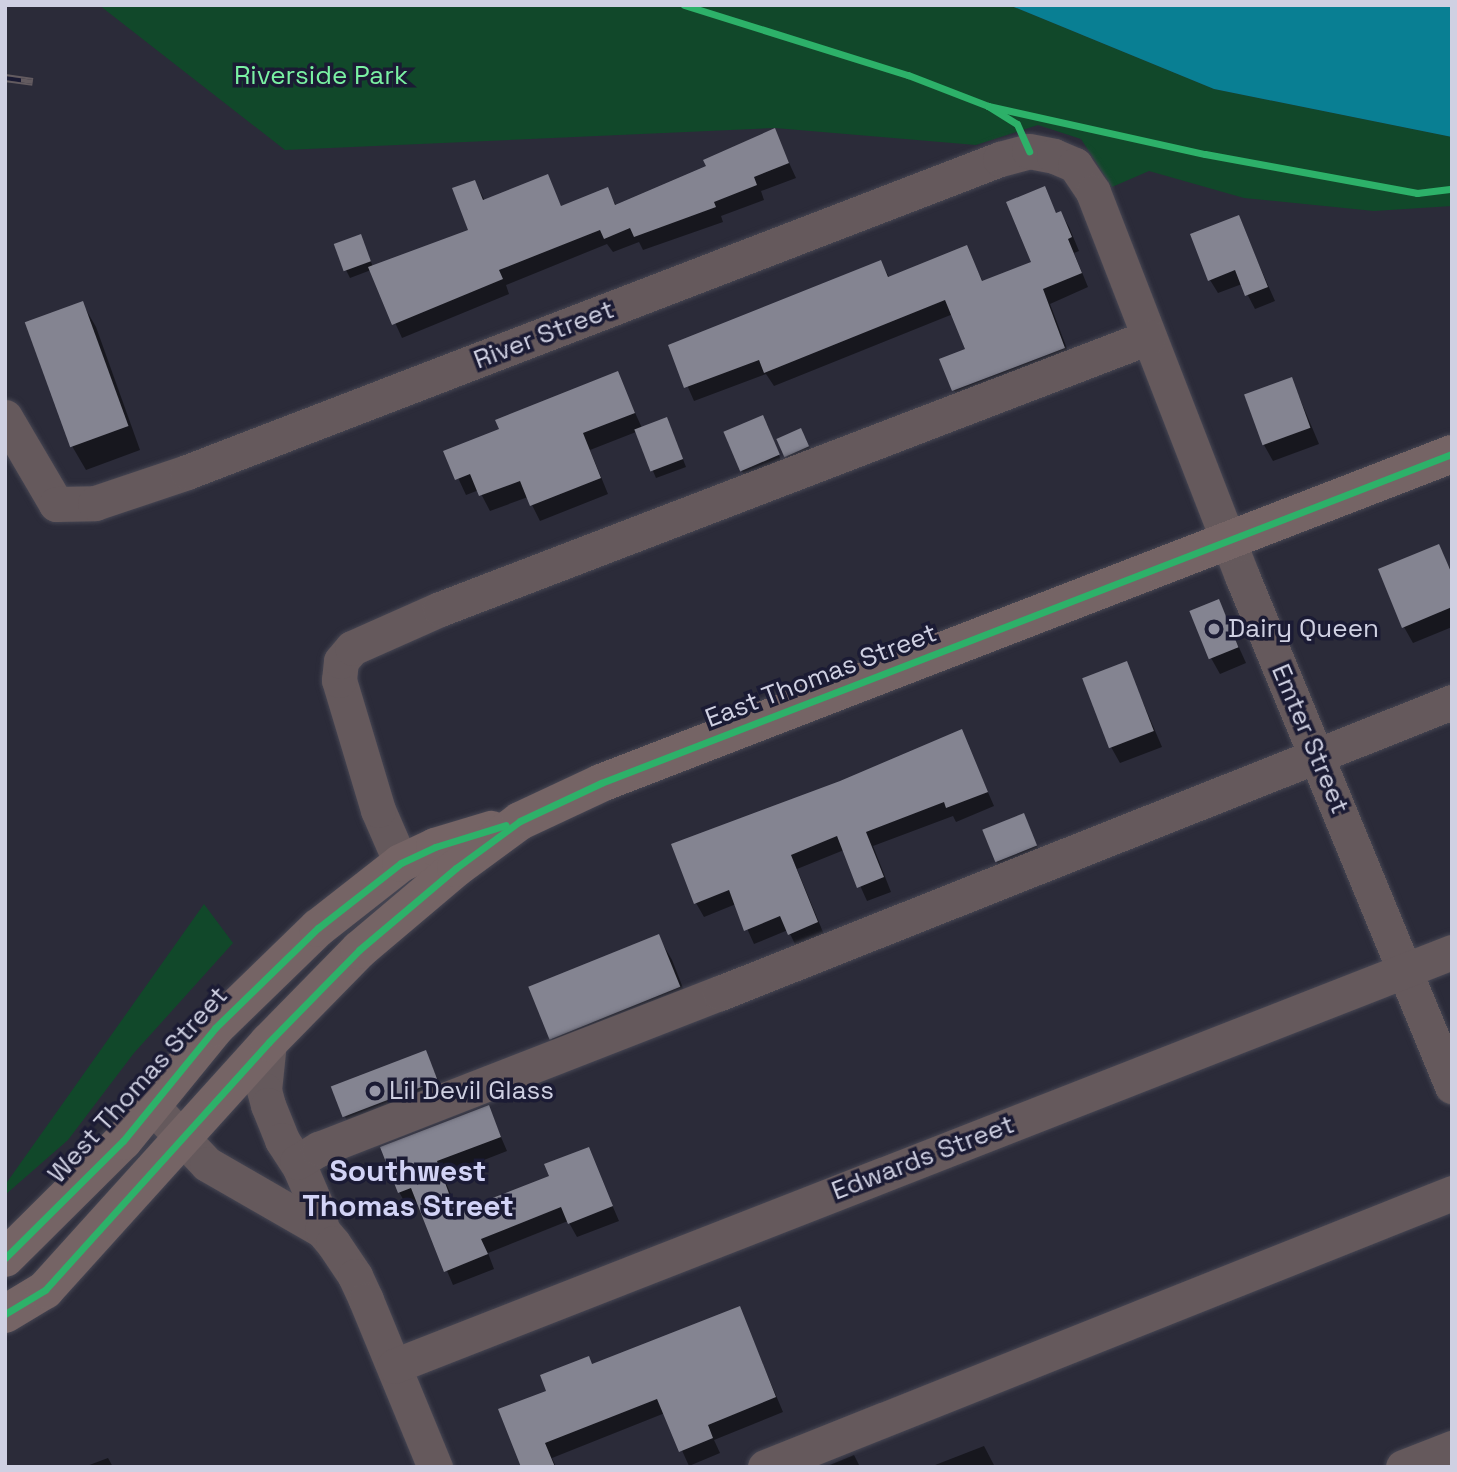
<!DOCTYPE html>
<style>
body{margin:0}
#map{position:relative;width:1457px;height:1472px;overflow:hidden;background:#2b2b39;font-family:"Space Grotesk",sans-serif}
div>[style]{position:absolute}
[style*='--x']{left:calc(var(--x)*1px);top:calc(var(--y)*1px);width:calc(var(--w)*1px);rotate:calc(var(--a)*1deg)}
.green>*{inset:0;background:#11482a}
.water>*{inset:0;background:#097f93}
.shadow>*{inset:0;background:#0007}
.building>*{inset:0;background:#848491;transform-origin:0 0}
.roads{filter:drop-shadow(0 0 2px #464653) drop-shadow(0 0 2px #464653)}
.minor>*{height:35px;margin:-17.5px;padding:0 17.5px;transform-origin:17.5px;border-radius:17.5px;background:#65595c}
.major>*{height:38px;margin:-19px;padding:0 19px;transform-origin:19px;border-radius:19px;background:#756465}
.rail>*{height:8px;margin-top:-4px;transform-origin:0;background:repeating-linear-gradient(90deg,#1b1b34 0 16px,#635b60 0 32px);box-sizing:border-box;border-block:2px solid #635b60}
.cycleway>*{height:7px;margin:-3.5px;padding:0 3.5px;transform-origin:3.5px;border-radius:3.5px;background:#2db169}
.dots>*{width:19px;height:19px;translate:-50% -50%;box-sizing:border-box;border:4px solid #1b1b34;border-radius:50%}
span{translate:-50% -50%;white-space:nowrap;text-align:center;line-height:1.15;-webkit-text-stroke:7px #1b1b34;paint-order:stroke}
.park-label{font-size:26px;color:#7af1a3}
.street-label{font-size:26px;color:#cfd0e2}
.poi-label{font-size:26px;color:#cfd0e2}
.left{translate:0 -50%;text-align:left}
.quarter-label{font-size:30px;color:#d2d3f6;font-weight:700}
.frame{position:absolute;inset:0;border:7px solid #cfd0e2;pointer-events:none}
</style>
<div id="map">
<div class="green">
<div style="clip-path:polygon(99px 5px,1009px 5px,1214px 89px,1452px 137px,1452px 206px,1374px 211px,1244px 198px,1149px 171px,1112px 187px,1081px 139px,1038px 125px,976px 145px,775px 128px,285px 150px)"></div>
<div style="clip-path:polygon(204px 904px,233px 943px,134px 1053px,68px 1140px,5px 1195px,5px 1185px)"></div>
</div>
<div class="water">
<div style="clip-path:polygon(1009px 5px,1452px 5px,1452px 137px,1214px 89px)"></div>
</div>
<div class="shadow">
<div style="clip-path:polygon(774px 130px,796px 178px,761px 191px,764px 200px,721px 216px,723px 222px,643px 250px,639px 242px,613px 252px,607px 244px,506px 285px,509px 294px,402px 338px,371px 270px,350px 278px,346px 270px,364px 244px,373px 267px,470px 231px,475px 182px,485px 201px,547px 176px,562px 208px,607px 189px,617px 207px,708px 167px)"></div>
<div style="clip-path:polygon(1044px 188px,1057px 215px,1061px 213px,1069px 227px,1079px 251px,1074px 253px,1088px 287px,1050px 304px,1072px 362px,962px 404px,954px 390px,968px 350px,953px 314px,774px 386px,766px 374px,694px 401px,670px 346px,881px 262px,890px 279px,966px 247px,983px 282px,1033px 263px)"></div>
<div style="clip-path:polygon(1238px 217px,1275px 301px,1255px 309px,1242px 284px,1218px 293px,1210px 280px)"></div>
<div style="clip-path:polygon(82px 303px,96px 327px,140px 450px,86px 470px,72px 446px,28px 323px)"></div>
<div style="clip-path:polygon(617px 373px,642px 428px,670px 426px,686px 467px,656px 478px,636px 432px,590px 450px,608px 494px,540px 521px,528px 497px,490px 511px,479px 490px,466px 495px,446px 452px,501px 430px)"></div>
<div style="clip-path:polygon(1292px 380px,1319px 444px,1273px 461px,1264px 445px)"></div>
<div style="clip-path:polygon(767px 424px,782px 463px,745px 478px,726px 432px)"></div>
<div style="clip-path:polygon(805px 437px,812px 453px,790px 462px,779px 439px)"></div>
<div style="clip-path:polygon(1438px 546px,1452px 572px,1452px 627px,1413px 643px,1404px 627px)"></div>
<div style="clip-path:polygon(1218px 601px,1246px 663px,1220px 674px,1211px 658px)"></div>
<div style="clip-path:polygon(1126px 663px,1162px 747px,1120px 763px,1111px 747px)"></div>
<div style="clip-path:polygon(961px 731px,994px 806px,956px 822px,953px 816px,873px 846px,891px 892px,867px 901px,844px 850px,797px 869px,825px 937px,797px 948px,788px 930px,754px 944px,736px 904px,704px 917px,696px 903px,840px 782px)"></div>
<div style="clip-path:polygon(1027px 823px,1040px 853px,1000px 869px,984px 831px)"></div>
<div style="clip-path:polygon(658px 936px,672px 960px,692px 1011px,565px 1061px,551px 1037px)"></div>
<div style="clip-path:polygon(425px 1052px,446px 1097px,354px 1133px,345px 1117px)"></div>
<div style="clip-path:polygon(488px 1107px,507px 1151px,443px 1176px,459px 1213px,551px 1177px,588px 1149px,619px 1221px,577px 1237px,568px 1221px,488px 1253px,494px 1269px,453px 1285px,418px 1202px,407px 1206px,399px 1192px)"></div>
<div style="clip-path:polygon(739px 1308px,783px 1412px,714px 1440px,720px 1453px,689px 1466px,665px 1413px,552px 1458px,556px 1467px,523px 1467px,548px 1392px,592px 1366px)"></div>
<div style="clip-path:polygon(984px 1446px,995px 1467px,930px 1467px)"></div>
<div style="clip-path:polygon(854px 1455px,860px 1467px,825px 1467px)"></div>
<div style="clip-path:polygon(108px 1458px,113px 1467px,84px 1467px)"></div>
</div>
<div class="building">
<div style="clip-path:polygon(775px 128px,789px 163px,754px 177px,757px 185px,714px 202px,716px 207px,634px 237px,630px 228px,604px 239px,600px 230px,499px 270px,503px 279px,392px 325px,368px 267px,468px 230px,452px 188px,475px 180px,483px 200px,548px 174px,561px 206px,608px 187px,615px 205px,706px 166px,703px 160px)"></div>
<div style="clip-path:polygon(1045px 186px,1056px 213px,1061px 211px,1072px 237px,1068px 239px,1082px 273px,1043px 289px,1065px 348px,952px 391px,939px 359px,965px 349px,945px 300px,764px 373px,759px 360px,684px 388px,668px 345px,881px 260px,888px 277px,967px 245px,982px 281px,1031px 262px,1006px 202px)"></div>
<div style="clip-path:polygon(1239px 215px,1268px 287px,1245px 296px,1235px 270px,1208px 281px,1190px 234px)"></div>
<div style="left:361px;top:234px;width:29px;height:29px;rotate:70deg"></div>
<div style="left:83px;top:301px;width:133px;height:62px;rotate:70deg"></div>
<div style="clip-path:polygon(618px 371px,635px 413px,583px 433px,601px 478px,530px 506px,520px 481px,479px 496px,470px 474px,455px 480px,443px 451px,499px 429px,495px 420px)"></div>
<div style="left:1292px;top:377px;width:54px;height:51px;rotate:70deg"></div>
<div style="left:763px;top:415px;width:43px;height:43px;rotate:67deg"></div>
<div style="left:667px;top:417px;width:45px;height:35px;rotate:69deg"></div>
<div style="left:801px;top:428px;width:20px;height:27px;rotate:66deg"></div>
<div style="clip-path:polygon(1439px 544px,1452px 574px,1452px 607px,1402px 628px,1378px 569px)"></div>
<div style="left:1219px;top:599px;width:52px;height:32px;rotate:68deg"></div>
<div style="left:1127px;top:661px;width:75px;height:48px;rotate:69deg"></div>
<div style="clip-path:polygon(962px 729px,988px 792px,946px 808px,944px 802px,866px 832px,884px 877px,857px 888px,837px 836px,791px 855px,818px 922px,788px 935px,780px 916px,744px 931px,729px 890px,694px 904px,671px 844px,840px 781px)"></div>
<div style="left:1024px;top:813px;width:35px;height:45px;rotate:68deg"></div>
<div style="left:659px;top:934px;width:57px;height:141px;rotate:68deg"></div>
<div style="left:426px;top:1050px;width:33px;height:102px;rotate:69deg"></div>
<div style="clip-path:polygon(489px 1105px,501px 1137px,437px 1161px,454px 1207px,457px 1206px,459px 1211px,549px 1176px,544px 1164px,589px 1147px,613px 1206px,568px 1224px,561px 1207px,481px 1239px,488px 1254px,444px 1272px,411px 1188px,398px 1193px,380px 1147px)"></div>
<div style="clip-path:polygon(740px 1306px,776px 1397px,708px 1425px,713px 1438px,679px 1452px,657px 1399px,545px 1443px,555px 1467px,521px 1467px,498px 1409px,546px 1391px,540px 1375px,589px 1356px,592px 1364px)"></div>
</div>
<div class="roads">
<div class="minor">
<div style="--x:5;--y:417;--w:101;--a:59.6"></div>
<div style="--x:56;--y:504;--w:39;--a:-1"></div>
<div style="--x:95;--y:503;--w:97;--a:-18.6"></div>
<div style="--x:187;--y:472;--w:871;--a:-21.06"></div>
<div style="--x:1000;--y:159;--w:30;--a:-15"></div>
<div style="--x:1029;--y:151;--w:25;--a:11"></div>
<div style="--x:1054;--y:156;--w:23;--a:23"></div>
<div style="--x:1075;--y:165;--w:32;--a:56"></div>
<div style="--x:1093;--y:192;--w:412;--a:68.8"></div>
<div style="--x:1242;--y:576;--w:552;--a:67.62"></div>
<div style="--x:401;--y:863;--w:58;--a:-113.5"></div>
<div style="--x:378;--y:810;--w:136;--a:-106.7"></div>
<div style="--x:339;--y:680;--w:19;--a:-84"></div>
<div style="--x:341;--y:661;--w:17;--a:-50"></div>
<div style="--x:352;--y:648;--w:96;--a:-23.9"></div>
<div style="--x:440;--y:609;--w:759;--a:-20.99"></div>
<div style="--x:269;--y:1042;--w:48;--a:95.9"></div>
<div style="--x:264;--y:1090;--w:16;--a:75"></div>
<div style="--x:268;--y:1105;--w:38;--a:68"></div>
<div style="--x:282;--y:1140;--w:33;--a:57"></div>
<div style="--x:300;--y:1168;--w:46;--a:66.8"></div>
<div style="--x:318;--y:1210;--w:20;--a:79"></div>
<div style="--x:151;--y:1105;--w:81;--a:46.5"></div>
<div style="--x:207;--y:1164;--w:133;--a:29.9"></div>
<div style="--x:322;--y:1230;--w:17;--a:50"></div>
<div style="--x:333;--y:1243;--w:40;--a:56"></div>
<div style="--x:355;--y:1276;--w:26;--a:65"></div>
<div style="--x:366;--y:1300;--w:181;--a:67.6"></div>
<div style="--x:297;--y:1162;--w:26;--a:-31"></div>
<div style="--x:319;--y:1149;--w:430;--a:-21.3"></div>
<div style="--x:720;--y:993;--w:788;--a:-21.68"></div>
<div style="--x:394;--y:1366;--w:1136;--a:-21.37"></div>
<div style="--x:765;--y:1467;--w:740;--a:-21.74"></div>
<div style="--x:1403;--y:1467;--w:53;--a:-21.2"></div>
</div>
<div class="major">
<div style="--x:5;--y:1258;--w:166;--a:-44.8"></div>
<div style="--x:123;--y:1141;--w:146;--a:-50.8"></div>
<div style="--x:215;--y:1028;--w:144;--a:-44.2"></div>
<div style="--x:318;--y:928;--w:105;--a:-38.1"></div>
<div style="--x:401;--y:863;--w:38;--a:-25"></div>
<div style="--x:435;--y:847;--w:59;--a:-16.9"></div>
<div style="--x:5;--y:1314;--w:47;--a:-31"></div>
<div style="--x:45;--y:1290;--w:334;--a:-47.9"></div>
<div style="--x:269;--y:1042;--w:129;--a:-45.6"></div>
<div style="--x:359;--y:950;--w:127;--a:-40.2"></div>
<div style="--x:456;--y:868;--w:79;--a:-36.3"></div>
<div style="--x:520;--y:821;--w:89;--a:-25.1"></div>
<div style="--x:601;--y:783;--w:912;--a:-21.14"></div>
</div>
</div>
<div class="rail">
<div style="--x:5;--y:78;--w:28;--a:8"></div>
</div>
<div class="cycleway">
<div style="--x:684;--y:5;--w:235;--a:17.4"></div>
<div style="--x:908;--y:75;--w:86;--a:21.2"></div>
<div style="--x:988;--y:106;--w:34;--a:32"></div>
<div style="--x:1017;--y:124;--w:30;--a:66"></div>
<div style="--x:988;--y:106;--w:222;--a:12.5"></div>
<div style="--x:1205;--y:154;--w:216;--a:10.4"></div>
<div style="--x:1417;--y:193;--w:35;--a:-7"></div>
<div style="--x:5;--y:1258;--w:166;--a:-44.8"></div>
<div style="--x:123;--y:1141;--w:146;--a:-50.8"></div>
<div style="--x:215;--y:1028;--w:144;--a:-44.2"></div>
<div style="--x:318;--y:928;--w:105;--a:-38.1"></div>
<div style="--x:401;--y:863;--w:38;--a:-25"></div>
<div style="--x:435;--y:847;--w:74;--a:-17.2"></div>
<div style="--x:5;--y:1314;--w:47;--a:-31"></div>
<div style="--x:45;--y:1290;--w:334;--a:-47.9"></div>
<div style="--x:269;--y:1042;--w:129;--a:-45.6"></div>
<div style="--x:359;--y:950;--w:127;--a:-40.2"></div>
<div style="--x:456;--y:868;--w:79;--a:-36.3"></div>
<div style="--x:520;--y:821;--w:89;--a:-25.1"></div>
<div style="--x:601;--y:783;--w:912;--a:-21.14"></div>
</div>
<div class="dots">
<div style="left:1214px;top:629px;background:#9696a7"></div>
<div style="left:375px;top:1091px;background:#9696a7"></div>
</div>
<div class="park-label">
<span style="left:321px;top:76px">Riverside Park</span>
</div>
<div class="street-label">
<span style="left:544px;top:335px;rotate:-21deg">River Street</span>
<span style="left:821px;top:676px;rotate:-21deg">East Thomas Street</span>
<span style="left:1310px;top:739px;rotate:67deg">Emter Street</span>
<span style="left:138px;top:1085px;rotate:-48deg">West Thomas Street</span>
<span style="left:923px;top:1158px;rotate:-21deg">Edwards Street</span>
</div>
<div class="poi-label">
<span class="left" style="left:1228px;top:629px">Dairy Queen</span>
<span class="left" style="left:389px;top:1091px">Lil Devil Glass</span>
</div>
<div class="quarter-label">
<span style="left:408px;top:1188px">Southwest<br>Thomas Street</span>
</div>
<div class="frame"></div>
</div>
